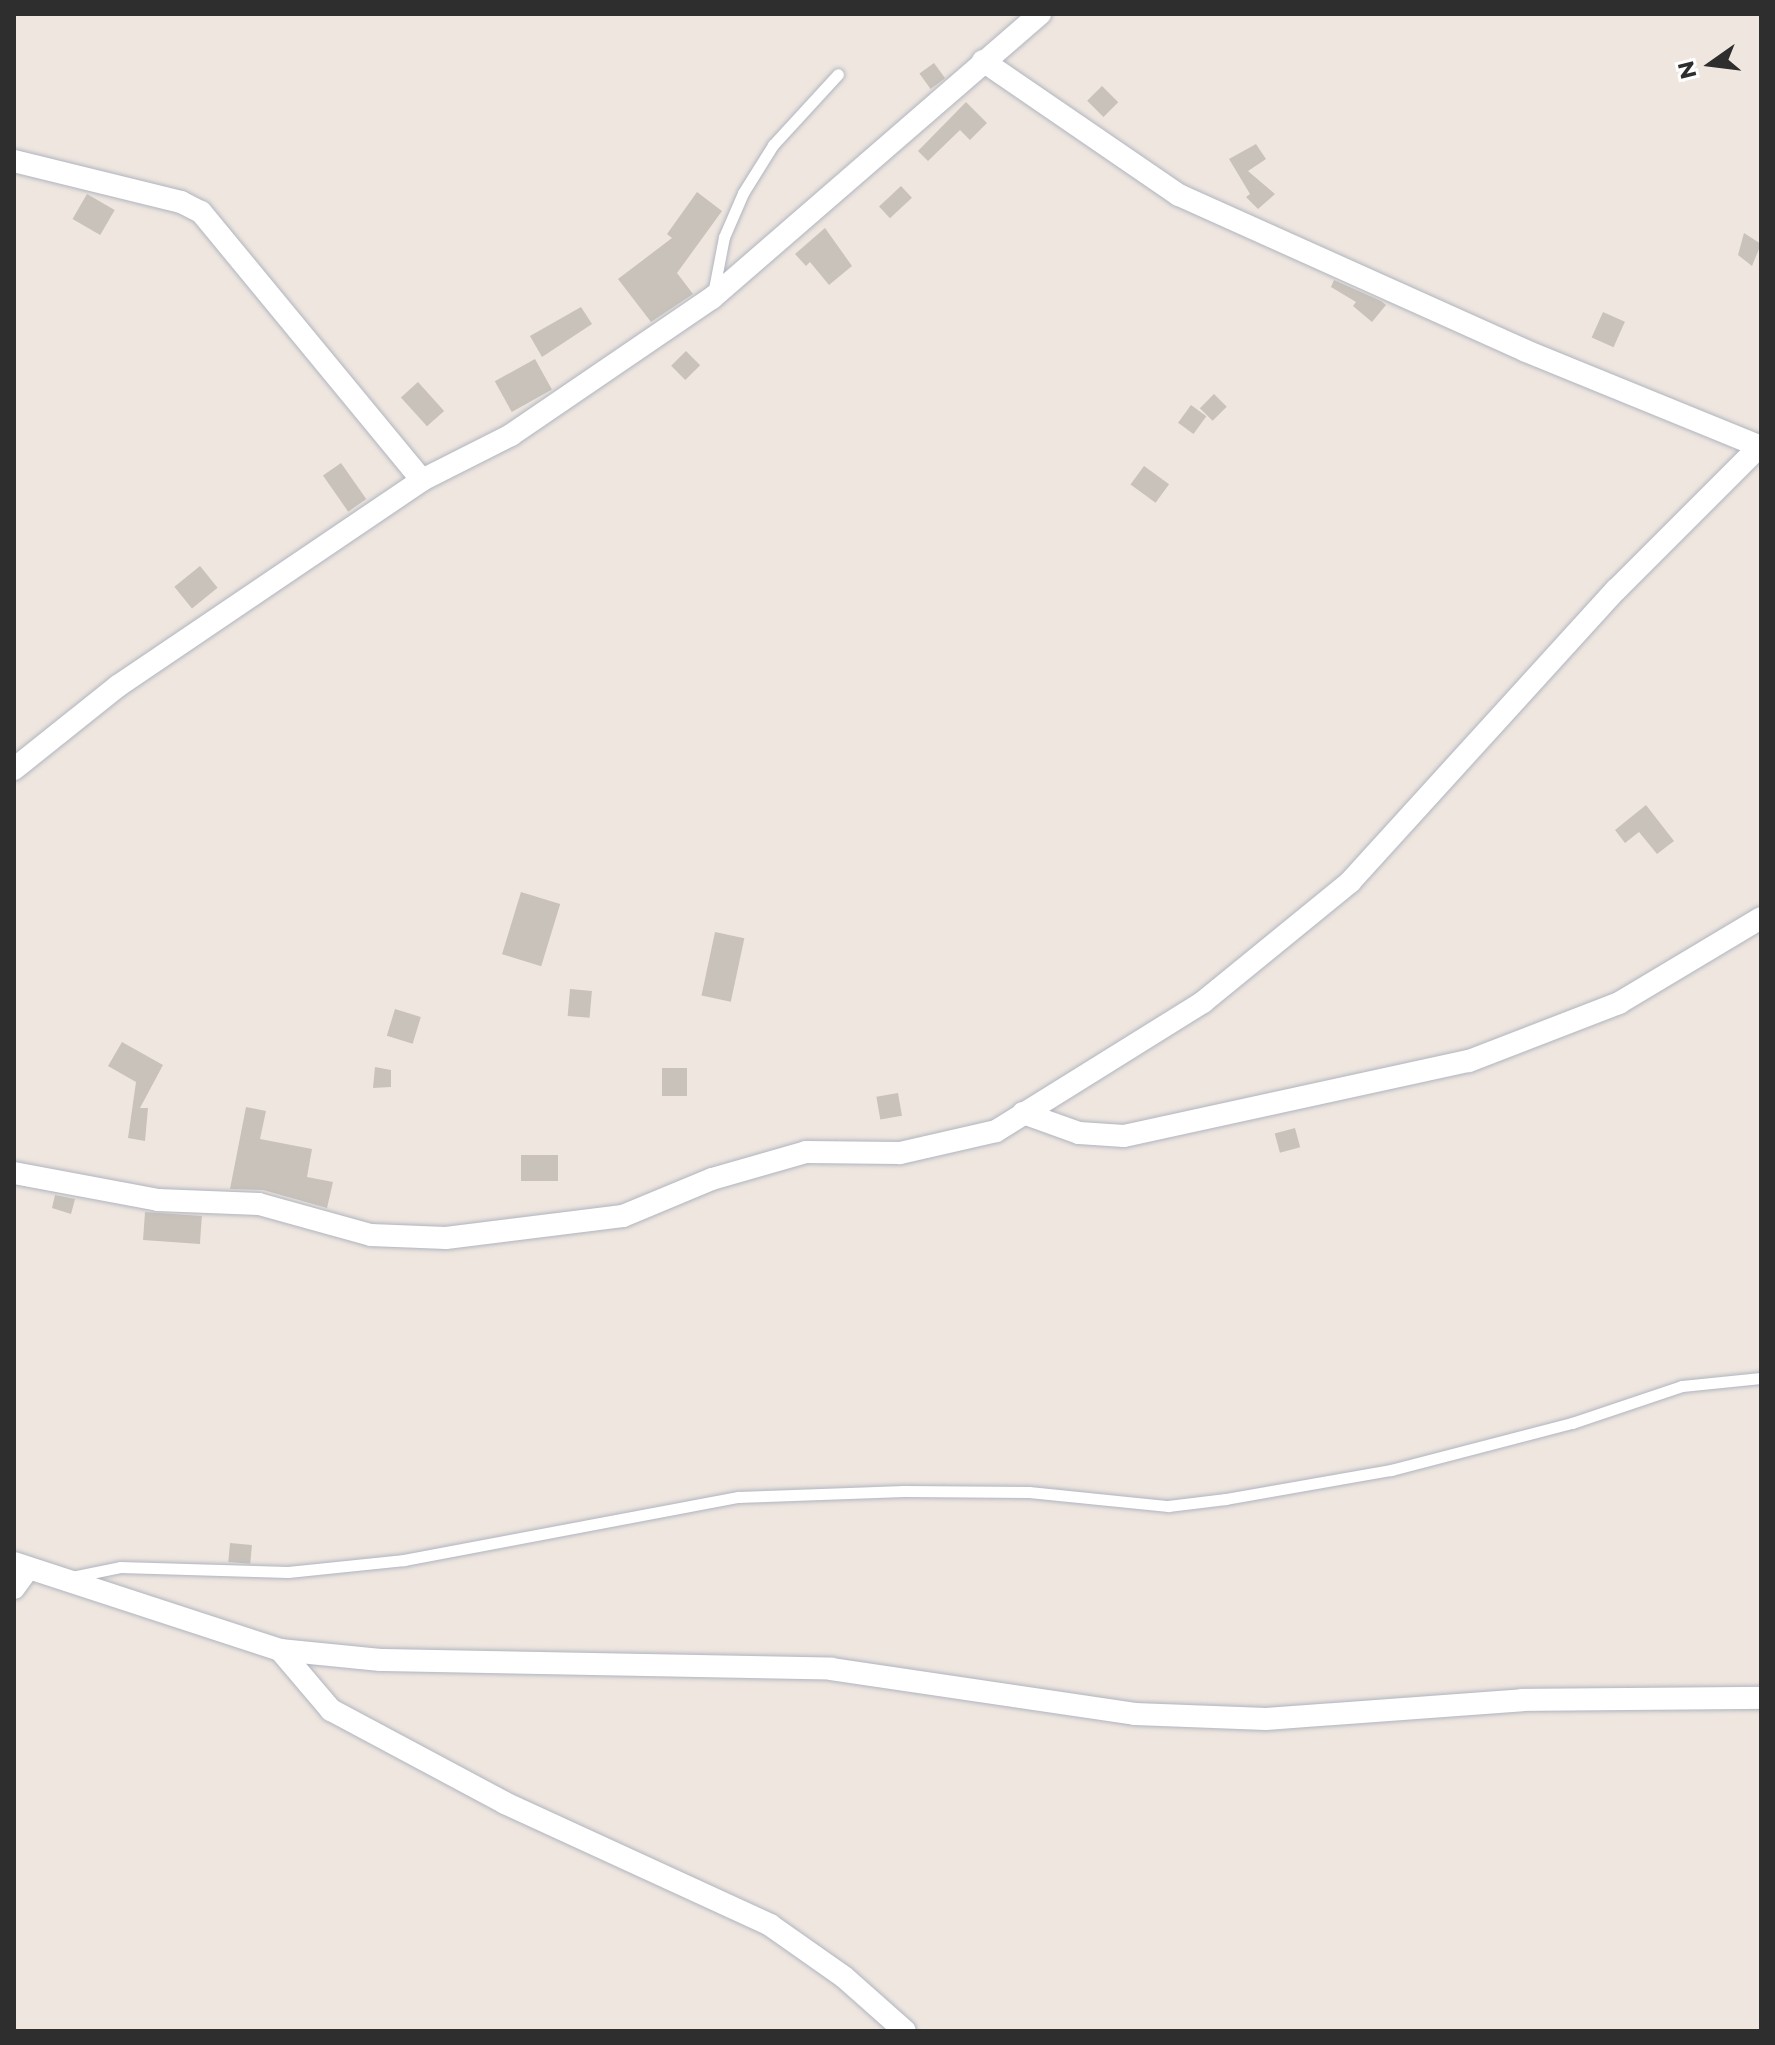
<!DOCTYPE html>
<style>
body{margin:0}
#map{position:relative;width:1775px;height:2045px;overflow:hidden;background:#efe6e0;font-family:Montserrat,sans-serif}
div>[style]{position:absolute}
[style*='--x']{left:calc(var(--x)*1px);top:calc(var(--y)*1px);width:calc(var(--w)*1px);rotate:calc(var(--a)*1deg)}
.building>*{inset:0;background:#c8c2bb;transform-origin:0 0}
.roads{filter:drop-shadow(0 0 2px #b0b5be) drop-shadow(0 0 2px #b0b5be)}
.lane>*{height:11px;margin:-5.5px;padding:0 5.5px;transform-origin:5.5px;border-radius:5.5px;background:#fff}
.street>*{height:22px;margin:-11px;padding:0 11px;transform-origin:11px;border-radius:11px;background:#fff}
span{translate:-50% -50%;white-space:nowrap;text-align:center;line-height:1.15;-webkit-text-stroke:6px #fff;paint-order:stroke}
.frame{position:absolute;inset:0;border:16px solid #2e2e2e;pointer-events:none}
.north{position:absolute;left:1671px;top:24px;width:80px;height:80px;-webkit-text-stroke:6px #fff;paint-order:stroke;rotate:256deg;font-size:22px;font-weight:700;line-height:32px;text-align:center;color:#2e2e2e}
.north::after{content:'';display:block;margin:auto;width:28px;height:36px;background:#2e2e2e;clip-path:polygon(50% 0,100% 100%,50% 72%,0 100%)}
</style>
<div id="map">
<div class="building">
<div style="left:934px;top:63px;width:19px;height:18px;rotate:54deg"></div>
<div style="left:1102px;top:86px;width:23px;height:21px;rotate:45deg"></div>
<div style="clip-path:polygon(966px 102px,987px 123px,970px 140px,960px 130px,928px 161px,918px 151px)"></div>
<div style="clip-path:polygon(1256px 144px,1266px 159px,1248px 171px,1275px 194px,1258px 209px,1246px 197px,1250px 194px,1229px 159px)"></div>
<div style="left:901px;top:186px;width:16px;height:30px;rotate:47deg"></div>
<div style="clip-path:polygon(697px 192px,722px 211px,677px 273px,693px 294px,651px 322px,618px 279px,672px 238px,667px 234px)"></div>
<div style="left:87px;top:194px;width:32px;height:29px;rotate:30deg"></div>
<div style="clip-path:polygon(825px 228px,852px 266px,829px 285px,810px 262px,806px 266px,795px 254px)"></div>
<div style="clip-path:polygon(1744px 233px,1761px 244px,1752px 266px,1738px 255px)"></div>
<div style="clip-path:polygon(1334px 280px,1381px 301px,1386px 305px,1372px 322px,1353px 306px,1356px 302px,1331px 287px)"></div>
<div style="clip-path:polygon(581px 307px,592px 324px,542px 357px,530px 336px)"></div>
<div style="left:1603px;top:312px;width:24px;height:28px;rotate:24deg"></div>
<div style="left:686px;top:351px;width:20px;height:21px;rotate:45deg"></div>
<div style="left:535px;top:359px;width:35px;height:46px;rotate:61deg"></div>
<div style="left:418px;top:382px;width:39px;height:23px;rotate:48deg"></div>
<div style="left:1214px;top:394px;width:18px;height:20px;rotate:45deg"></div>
<div style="left:1191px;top:405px;width:19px;height:22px;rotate:36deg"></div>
<div style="left:341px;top:463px;width:44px;height:22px;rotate:55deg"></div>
<div style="left:1144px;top:466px;width:31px;height:23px;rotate:36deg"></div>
<div style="left:200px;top:566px;width:28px;height:33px;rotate:51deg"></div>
<div style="clip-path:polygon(1646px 805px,1674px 841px,1657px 854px,1639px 832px,1625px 843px,1615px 830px)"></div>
<div style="left:521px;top:892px;width:41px;height:65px;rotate:17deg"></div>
<div style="left:715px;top:932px;width:30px;height:65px;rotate:12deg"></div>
<div style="left:570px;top:989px;width:22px;height:27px;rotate:5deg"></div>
<div style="left:395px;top:1009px;width:27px;height:28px;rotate:17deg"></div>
<div style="clip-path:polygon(122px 1042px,163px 1065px,140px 1108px,148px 1108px,145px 1141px,128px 1138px,136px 1082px,108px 1066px)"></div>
<div style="clip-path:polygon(375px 1067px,391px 1070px,391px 1087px,373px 1088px)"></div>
<div style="left:662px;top:1068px;width:25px;height:28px"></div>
<div style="left:898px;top:1093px;width:23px;height:22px;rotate:80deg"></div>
<div style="clip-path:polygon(246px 1107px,266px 1111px,260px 1139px,312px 1149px,307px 1177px,333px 1182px,327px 1208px,263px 1190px,230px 1189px)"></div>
<div style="left:1295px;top:1128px;width:20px;height:21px;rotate:75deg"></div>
<div style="left:521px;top:1155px;width:37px;height:26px"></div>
<div style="clip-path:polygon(55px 1195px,75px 1199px,71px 1214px,52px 1208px)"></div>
<div style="left:145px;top:1212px;width:57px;height:28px;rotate:4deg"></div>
<div style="left:230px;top:1543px;width:22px;height:19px;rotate:5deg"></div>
</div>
<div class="roads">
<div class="lane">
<div style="--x:713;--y:294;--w:58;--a:-79.1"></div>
<div style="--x:724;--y:237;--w:48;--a:-66.6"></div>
<div style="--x:743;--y:193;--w:57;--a:-58"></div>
<div style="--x:773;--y:145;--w:96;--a:-47.5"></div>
<div style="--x:67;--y:1578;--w:54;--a:-11.7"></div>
<div style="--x:120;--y:1567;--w:168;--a:1.7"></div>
<div style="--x:288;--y:1572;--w:117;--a:-5.9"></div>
<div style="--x:404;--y:1560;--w:340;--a:-10.7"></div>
<div style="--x:738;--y:1497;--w:166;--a:-2.1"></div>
<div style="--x:904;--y:1491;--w:125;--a:0.5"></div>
<div style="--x:1029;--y:1492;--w:140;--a:5.8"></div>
<div style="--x:1168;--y:1506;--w:58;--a:-6.9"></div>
<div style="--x:1226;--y:1499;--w:168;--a:-10"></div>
<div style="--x:1391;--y:1470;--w:187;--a:-14.6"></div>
<div style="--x:1572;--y:1423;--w:116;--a:-18.6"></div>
<div style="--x:1682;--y:1386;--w:79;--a:-5.8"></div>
</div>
<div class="street">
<div style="--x:983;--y:61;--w:237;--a:34.4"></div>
<div style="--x:1179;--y:195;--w:380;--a:24.2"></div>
<div style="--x:1526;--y:351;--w:252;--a:22.2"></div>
<div style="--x:14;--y:161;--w:172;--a:13.8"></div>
<div style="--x:181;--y:202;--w:22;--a:27"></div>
<div style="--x:201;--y:212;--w:347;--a:50.5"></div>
<div style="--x:14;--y:769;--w:133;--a:-38.6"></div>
<div style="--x:118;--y:686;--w:367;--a:-34.1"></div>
<div style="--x:422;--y:480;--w:100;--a:-26.8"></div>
<div style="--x:511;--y:435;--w:243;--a:-34.3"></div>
<div style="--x:712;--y:298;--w:434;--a:-40.9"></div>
<div style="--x:1023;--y:1113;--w:59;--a:19.7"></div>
<div style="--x:1079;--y:1133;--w:45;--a:3.8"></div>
<div style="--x:1124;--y:1136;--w:353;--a:-12.3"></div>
<div style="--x:1469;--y:1061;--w:161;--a:-21.1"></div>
<div style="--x:1619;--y:1003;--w:165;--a:-30.9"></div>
<div style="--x:14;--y:1173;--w:147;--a:10.6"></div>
<div style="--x:158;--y:1200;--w:101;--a:2.3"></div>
<div style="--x:259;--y:1204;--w:116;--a:15.5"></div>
<div style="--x:371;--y:1235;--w:75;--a:2.3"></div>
<div style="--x:446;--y:1238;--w:178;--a:-7.1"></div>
<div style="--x:623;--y:1216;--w:96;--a:-22.6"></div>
<div style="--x:712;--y:1179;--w:98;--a:-16"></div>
<div style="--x:806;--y:1152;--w:94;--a:0.6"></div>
<div style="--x:900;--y:1153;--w:98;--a:-12.9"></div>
<div style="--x:996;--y:1131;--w:244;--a:-31.9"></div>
<div style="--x:1203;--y:1002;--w:190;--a:-39.2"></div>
<div style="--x:1350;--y:882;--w:395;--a:-47.7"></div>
<div style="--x:1616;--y:590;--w:205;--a:-45"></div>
<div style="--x:14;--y:1563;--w:280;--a:18.1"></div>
<div style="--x:280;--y:1650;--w:101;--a:5.7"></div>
<div style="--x:381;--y:1660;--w:450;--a:1.1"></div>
<div style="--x:831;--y:1669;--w:307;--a:8.4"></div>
<div style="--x:1135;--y:1714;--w:131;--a:2.2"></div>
<div style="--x:1266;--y:1719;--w:257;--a:-4.2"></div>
<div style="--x:1522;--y:1700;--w:239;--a:-0.5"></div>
<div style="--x:14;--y:1588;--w:22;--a:-54"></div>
<div style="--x:280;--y:1650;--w:79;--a:49.6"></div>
<div style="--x:331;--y:1710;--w:197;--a:28.1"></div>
<div style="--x:505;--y:1803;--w:292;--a:24.7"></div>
<div style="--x:770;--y:1925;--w:90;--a:35.1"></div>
<div style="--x:844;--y:1977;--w:81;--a:41.5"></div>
</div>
</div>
<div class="frame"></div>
<div class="north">N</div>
</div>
